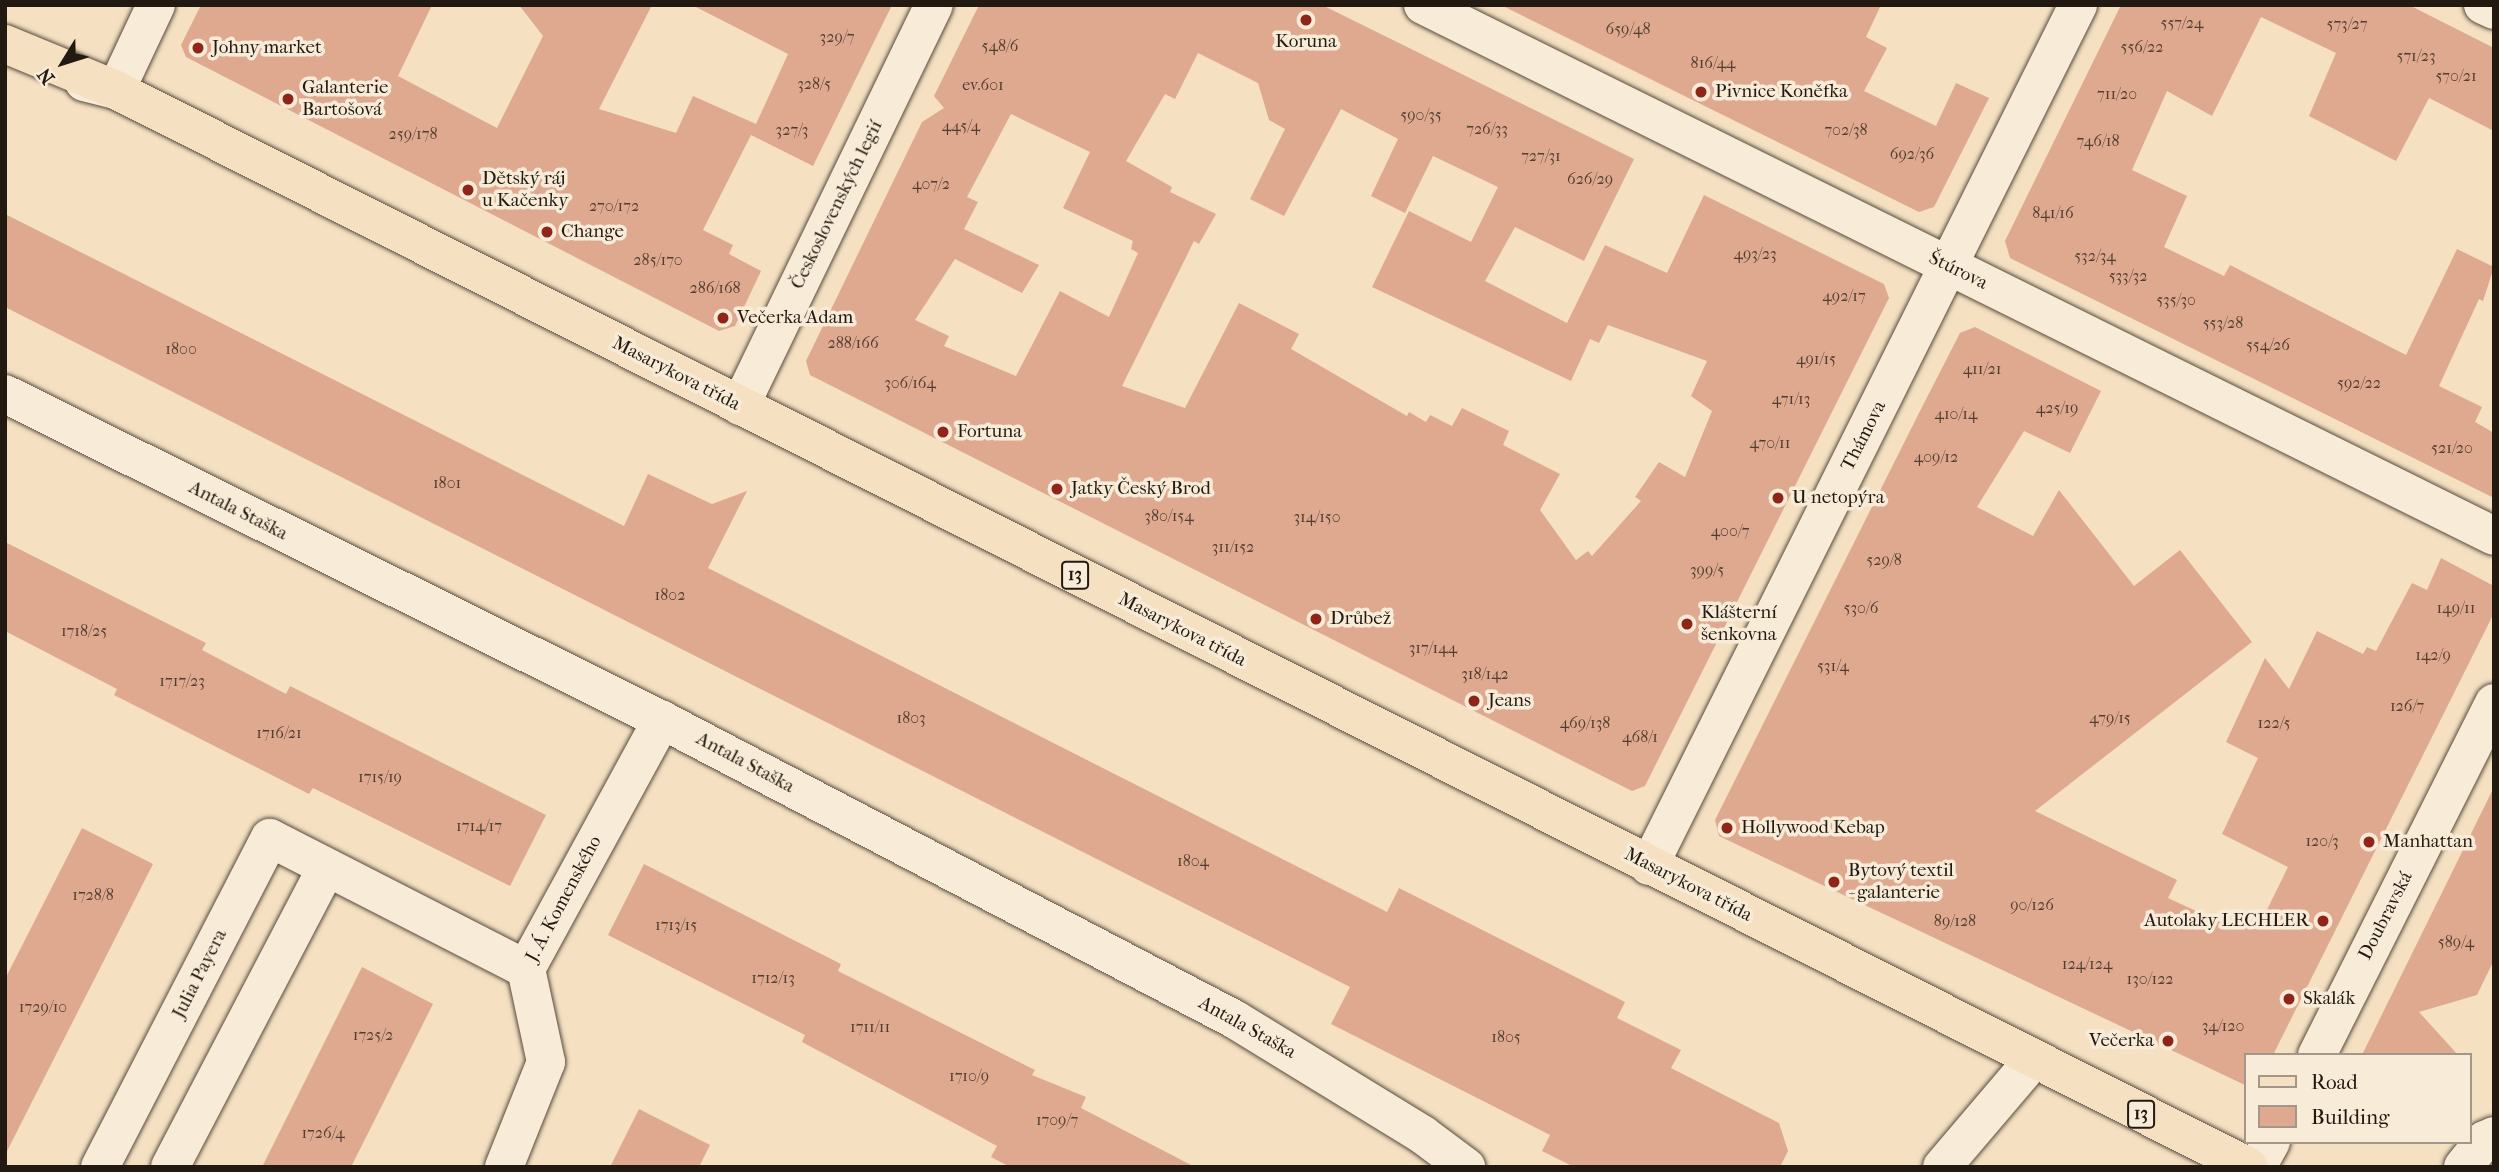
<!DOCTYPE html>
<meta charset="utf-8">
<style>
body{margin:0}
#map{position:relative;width:2499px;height:1172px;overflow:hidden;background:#f5e0c2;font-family:"IM FELL French Canon",serif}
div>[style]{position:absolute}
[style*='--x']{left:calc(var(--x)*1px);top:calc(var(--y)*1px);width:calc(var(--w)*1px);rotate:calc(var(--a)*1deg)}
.building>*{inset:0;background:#dfa990}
.roads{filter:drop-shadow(0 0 2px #574c3d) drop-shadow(0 0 2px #574c3d)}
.minor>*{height:38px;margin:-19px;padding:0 19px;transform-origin:19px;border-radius:19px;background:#f8ebd7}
.major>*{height:38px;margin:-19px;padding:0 19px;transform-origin:19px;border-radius:19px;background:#f5e0c2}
.dots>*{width:19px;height:19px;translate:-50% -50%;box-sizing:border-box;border:4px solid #f8ebd7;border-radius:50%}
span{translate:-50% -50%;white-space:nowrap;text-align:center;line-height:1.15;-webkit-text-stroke:7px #f8ebd7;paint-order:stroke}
.number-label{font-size:16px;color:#513e31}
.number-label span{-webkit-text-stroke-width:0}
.shield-label span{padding:2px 5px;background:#f8ebd7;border:2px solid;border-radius:5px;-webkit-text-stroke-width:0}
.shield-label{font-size:18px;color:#221a11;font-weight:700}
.poi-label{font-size:19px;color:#221a11}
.left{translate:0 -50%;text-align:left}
.right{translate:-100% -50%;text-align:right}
.street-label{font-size:19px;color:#221a11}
.frame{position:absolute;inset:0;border:7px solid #221a11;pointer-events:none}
.legend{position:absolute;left:2244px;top:1053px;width:228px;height:91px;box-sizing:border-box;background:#f8ebd7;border:2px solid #a29788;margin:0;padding:9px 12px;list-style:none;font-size:21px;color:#221a11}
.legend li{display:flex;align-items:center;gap:14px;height:35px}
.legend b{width:35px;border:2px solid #a29788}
.north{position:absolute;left:28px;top:28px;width:70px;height:70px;-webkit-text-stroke:5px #f8ebd7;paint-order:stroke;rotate:232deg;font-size:19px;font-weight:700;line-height:28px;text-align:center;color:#221a11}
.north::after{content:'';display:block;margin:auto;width:24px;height:32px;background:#221a11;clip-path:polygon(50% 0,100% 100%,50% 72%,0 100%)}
</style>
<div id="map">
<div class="building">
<div style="clip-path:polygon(201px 5px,432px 5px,398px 76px,497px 128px,543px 36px,519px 5px,652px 5px,599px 109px,676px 133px,693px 96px,756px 124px,788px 54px,692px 5px,892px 5px,813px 166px,751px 135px,703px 230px,733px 245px,729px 254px,761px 271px,735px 326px,719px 331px,186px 57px,181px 45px)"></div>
<div style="clip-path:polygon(evenodd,979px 5px,1322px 5px,1634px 159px,1584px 261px,1515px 227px,1485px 281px,1567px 323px,1605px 245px,1667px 273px,1704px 195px,1884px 284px,1889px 298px,1645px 786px,1632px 791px,810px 375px,806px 361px,922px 122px,944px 108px,934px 96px,979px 5px,1198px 53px,1258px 83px,1269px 120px,1285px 129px,1250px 199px,1284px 216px,1341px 109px,1398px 139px,1371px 196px,1405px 213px,1433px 156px,1498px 187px,1471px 242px,1409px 211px,1372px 287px,1571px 381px,1590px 339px,1599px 343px,1608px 325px,1707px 361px,1691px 396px,1712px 411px,1685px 477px,1659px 462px,1635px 497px,1641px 501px,1592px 556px,1588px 551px,1576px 560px,1540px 510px,1560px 474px,1503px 445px,1509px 431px,1462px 408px,1452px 426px,1430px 415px,1426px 422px,1409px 412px,1407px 416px,1291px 349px,1299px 334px,1239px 303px,1185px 408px,1122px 386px,1194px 241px,1199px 244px,1216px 214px,1170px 192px,1172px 187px,1126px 161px,1165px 94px,1175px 99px,1198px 53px,979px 5px,1011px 114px,1090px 152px,1063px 208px,1133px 241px,1131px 249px,1138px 253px,1109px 317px,1060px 291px,1016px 376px,944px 346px,949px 336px,915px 320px,955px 259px,1022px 293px,1039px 265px,964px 229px,978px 202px,967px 197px,1011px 114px)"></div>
<div style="clip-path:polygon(1501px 5px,1881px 5px,1866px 37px,1887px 48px,1864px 91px,1936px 126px,1956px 83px,1989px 98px,1934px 207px,1919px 212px)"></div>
<div style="clip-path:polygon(2121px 5px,2409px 5px,2494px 48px,2494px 131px,2429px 98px,2396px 161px,2309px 116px,2336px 53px,2261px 17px,2212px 116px,2167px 91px,2132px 170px,2187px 196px,2164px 247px,2224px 276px,2230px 265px,2406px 355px,2457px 249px,2494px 267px,2483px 301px,2479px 299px,2439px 386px,2482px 407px,2475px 422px,2494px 433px,2494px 498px,2010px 258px,2005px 241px)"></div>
<div style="clip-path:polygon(5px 214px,624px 526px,648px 474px,712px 504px,747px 491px,708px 568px,1387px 912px,1399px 888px,1625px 1002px,1617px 1018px,1681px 1050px,1671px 1068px,1779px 1123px,1788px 1151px,1780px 1167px,1574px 1167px,1542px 1151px,1550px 1135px,1331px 1024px,1350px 987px,5px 307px)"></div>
<div style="clip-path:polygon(1975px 327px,2101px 391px,2070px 453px,2024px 431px,1977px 507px,2033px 536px,2059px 490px,2134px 586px,2180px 550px,2252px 642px,2035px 811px,2177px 880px,2168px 898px,2235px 929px,2238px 919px,2258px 928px,2288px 867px,2222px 834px,2258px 758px,2226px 742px,2265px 658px,2289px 689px,2317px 631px,2363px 654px,2367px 647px,2376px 651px,2412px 583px,2427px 590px,2441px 558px,2494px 586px,2494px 613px,2273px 1055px,2245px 1055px,2245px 1085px,1719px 836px,1715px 820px,1725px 800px,1921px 409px,1960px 333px)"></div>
<div style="clip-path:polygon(5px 542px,206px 643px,202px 650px,286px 694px,290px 686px,546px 815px,510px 886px,313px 788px,309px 794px,114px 695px,117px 689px,5px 631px)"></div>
<div style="clip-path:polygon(2494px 787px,2494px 960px,2477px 995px,2419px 1012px,2458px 1055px,2362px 1055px)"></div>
<div style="clip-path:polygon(82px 828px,153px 864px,5px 1155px,5px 979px)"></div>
<div style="clip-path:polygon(644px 864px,841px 964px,838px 971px,1035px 1070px,1032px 1075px,1086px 1097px,1081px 1108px,1195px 1167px,1010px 1167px,991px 1157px,997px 1146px,802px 1042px,805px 1035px,608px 935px)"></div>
<div style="clip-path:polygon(362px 967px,433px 1004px,351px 1167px,262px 1167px)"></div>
<div style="clip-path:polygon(639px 1109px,710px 1145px,699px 1167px,610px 1167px)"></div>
</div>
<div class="roads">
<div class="minor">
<div style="--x:1423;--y:5;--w:1195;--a:26.37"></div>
<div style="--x:2483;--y:5;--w:12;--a:24"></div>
<div style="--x:84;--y:82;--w:33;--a:14"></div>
<div style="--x:116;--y:90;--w:94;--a:-64.8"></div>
<div style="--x:5;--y:394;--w:733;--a:26.39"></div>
<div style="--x:662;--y:720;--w:645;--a:27.6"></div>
<div style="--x:1234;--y:1019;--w:222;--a:31.5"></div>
<div style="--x:1423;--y:1135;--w:54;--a:36.7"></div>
<div style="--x:740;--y:406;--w:445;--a:-64.2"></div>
<div style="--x:1649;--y:866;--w:962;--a:-63.51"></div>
<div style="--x:2317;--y:1055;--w:394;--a:-63.3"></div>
<div style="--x:100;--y:1167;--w:370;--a:-62.7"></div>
<div style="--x:270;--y:838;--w:288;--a:27.1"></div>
<div style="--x:170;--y:1167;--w:337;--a:-62.4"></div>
<div style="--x:504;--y:1167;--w:113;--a:-68.2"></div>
<div style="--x:546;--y:1062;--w:95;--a:-102.1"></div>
<div style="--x:526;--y:969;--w:284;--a:-61.4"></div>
<div style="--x:1942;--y:1167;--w:140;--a:-49.6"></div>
<div style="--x:2257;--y:1167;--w:29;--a:-61"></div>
<div style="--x:2463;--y:1167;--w:35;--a:-51"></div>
<div style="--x:2485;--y:1140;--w:10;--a:-24"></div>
</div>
<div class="major">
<div style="--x:5;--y:44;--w:120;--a:22.5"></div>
<div style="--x:116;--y:90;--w:2389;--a:26.79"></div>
</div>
</div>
<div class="dots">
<div style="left:1306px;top:20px;background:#8f2418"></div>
<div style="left:198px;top:48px;background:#8f2418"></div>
<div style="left:1701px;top:92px;background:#8f2418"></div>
<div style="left:288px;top:99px;background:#8f2418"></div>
<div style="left:468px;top:190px;background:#8f2418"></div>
<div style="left:547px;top:232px;background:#8f2418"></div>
<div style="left:723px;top:318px;background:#8f2418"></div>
<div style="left:943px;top:432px;background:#8f2418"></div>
<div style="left:1057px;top:489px;background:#8f2418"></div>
<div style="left:1778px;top:498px;background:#8f2418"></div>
<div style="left:1316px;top:619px;background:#8f2418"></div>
<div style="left:1687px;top:624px;background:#8f2418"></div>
<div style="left:1474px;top:701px;background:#8f2418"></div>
<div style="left:1727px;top:828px;background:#8f2418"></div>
<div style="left:2369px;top:842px;background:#8f2418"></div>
<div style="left:1834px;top:882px;background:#8f2418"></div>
<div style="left:2323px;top:921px;background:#8f2418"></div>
<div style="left:2289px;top:999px;background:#8f2418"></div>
<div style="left:2168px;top:1041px;background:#8f2418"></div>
</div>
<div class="number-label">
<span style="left:2182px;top:23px">557/24</span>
<span style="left:2347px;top:24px">573/27</span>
<span style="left:1628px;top:29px">659/48</span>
<span style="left:837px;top:37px">329/7</span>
<span style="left:1000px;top:46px">548/6</span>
<span style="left:2142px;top:47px">556/22</span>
<span style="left:2416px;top:56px">571/23</span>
<span style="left:1713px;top:63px">816/44</span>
<span style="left:2456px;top:76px">570/21</span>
<span style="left:814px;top:84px">328/5</span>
<span style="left:983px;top:85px">ev.601</span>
<span style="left:2117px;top:94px">711/20</span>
<span style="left:1421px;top:115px">590/35</span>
<span style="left:961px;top:126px">445/4</span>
<span style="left:1487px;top:129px">726/33</span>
<span style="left:792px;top:130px">327/3</span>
<span style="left:1846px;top:130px">702/38</span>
<span style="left:413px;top:134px">259/178</span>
<span style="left:2098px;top:141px">746/18</span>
<span style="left:1912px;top:154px">692/36</span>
<span style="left:1541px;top:156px">727/31</span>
<span style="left:1590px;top:179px">626/29</span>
<span style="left:931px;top:184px">407/2</span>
<span style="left:614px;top:206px">270/172</span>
<span style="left:2053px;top:213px">841/16</span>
<span style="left:1755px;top:254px">493/23</span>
<span style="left:2095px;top:256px">532/34</span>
<span style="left:658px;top:260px">285/170</span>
<span style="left:2128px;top:276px">533/32</span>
<span style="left:715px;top:288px">286/168</span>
<span style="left:1844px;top:296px">492/17</span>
<span style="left:2176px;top:300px">535/30</span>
<span style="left:2223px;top:323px">553/28</span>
<span style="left:853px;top:343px">288/166</span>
<span style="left:2268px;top:345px">554/26</span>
<span style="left:181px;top:349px">1800</span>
<span style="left:1816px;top:359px">491/15</span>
<span style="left:1982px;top:369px">411/21</span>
<span style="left:910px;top:383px">306/164</span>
<span style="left:2359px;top:383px">592/22</span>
<span style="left:1791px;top:399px">471/13</span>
<span style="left:2057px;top:408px">425/19</span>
<span style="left:1956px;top:414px">410/14</span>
<span style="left:1770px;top:443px">470/11</span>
<span style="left:2452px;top:448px">521/20</span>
<span style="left:1936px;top:457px">409/12</span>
<span style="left:447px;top:483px">1801</span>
<span style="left:1169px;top:516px">380/154</span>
<span style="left:1317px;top:517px">314/150</span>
<span style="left:1730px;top:531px">400/7</span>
<span style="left:1233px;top:547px">311/152</span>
<span style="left:1884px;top:560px">529/8</span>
<span style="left:1707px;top:570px">399/5</span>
<span style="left:670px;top:595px">1802</span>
<span style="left:1861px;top:608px">530/6</span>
<span style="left:2456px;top:608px">149/11</span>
<span style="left:84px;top:631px">1718/25</span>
<span style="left:1433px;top:648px">317/144</span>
<span style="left:2433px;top:655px">142/9</span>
<span style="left:1833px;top:666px">531/4</span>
<span style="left:1485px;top:674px">318/142</span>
<span style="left:182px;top:681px">1717/23</span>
<span style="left:2407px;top:706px">126/7</span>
<span style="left:911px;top:718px">1803</span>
<span style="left:2110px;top:718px">479/15</span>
<span style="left:1585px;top:723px">469/138</span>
<span style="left:2274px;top:723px">122/5</span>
<span style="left:279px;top:733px">1716/21</span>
<span style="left:1640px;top:737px">468/1</span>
<span style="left:380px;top:777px">1715/19</span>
<span style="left:479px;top:826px">1714/17</span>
<span style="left:2322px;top:841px">120/3</span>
<span style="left:1193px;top:861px">1804</span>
<span style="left:93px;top:895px">1728/8</span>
<span style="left:2032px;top:905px">90/126</span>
<span style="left:1955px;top:921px">89/128</span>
<span style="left:676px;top:925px">1713/15</span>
<span style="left:2456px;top:942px">589/4</span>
<span style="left:2087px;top:964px">124/124</span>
<span style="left:773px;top:978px">1712/13</span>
<span style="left:2150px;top:979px">130/122</span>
<span style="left:43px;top:1007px">1729/10</span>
<span style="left:2223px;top:1026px">34/120</span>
<span style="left:870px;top:1027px">1711/11</span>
<span style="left:373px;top:1035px">1725/2</span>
<span style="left:1506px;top:1037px">1805</span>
<span style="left:969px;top:1076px">1710/9</span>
<span style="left:1057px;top:1120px">1709/7</span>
<span style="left:323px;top:1133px">1726/4</span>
</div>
<div class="shield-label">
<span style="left:1075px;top:575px">13</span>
<span style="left:2141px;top:1114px">13</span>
</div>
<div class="poi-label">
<span style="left:1306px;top:42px">Koruna</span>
<span class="left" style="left:212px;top:48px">Johny market</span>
<span class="left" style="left:302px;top:99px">Galanterie<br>Bartošová</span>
<span class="left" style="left:1715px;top:92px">Pivnice Koněfka</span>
<span class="left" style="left:482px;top:190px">Dětský ráj<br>u Kačenky</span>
<span class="left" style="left:561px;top:232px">Change</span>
<span class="left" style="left:737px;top:318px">Večerka Adam</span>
<span class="left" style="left:957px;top:432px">Fortuna</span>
<span class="left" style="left:1071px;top:489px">Jatky Český Brod</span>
<span class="left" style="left:1792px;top:498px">U netopýra</span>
<span class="left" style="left:1701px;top:624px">Klášterní<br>šenkovna</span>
<span class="left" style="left:1330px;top:619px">Drůbež</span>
<span class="left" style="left:1488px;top:701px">Jeans</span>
<span class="left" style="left:1741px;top:828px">Hollywood Kebap</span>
<span class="left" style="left:2383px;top:842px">Manhattan</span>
<span class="left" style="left:1848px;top:882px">Bytový textil<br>- galanterie</span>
<span class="right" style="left:2309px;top:921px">Autolaky LECHLER</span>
<span class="left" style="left:2303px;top:999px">Skalák</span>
<span class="right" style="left:2154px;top:1041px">Večerka</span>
</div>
<div class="street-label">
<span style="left:837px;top:205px;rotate:-64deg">Československých legií</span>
<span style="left:1958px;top:271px;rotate:26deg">Štúrova</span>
<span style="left:676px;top:374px;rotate:27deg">Masarykova třída</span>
<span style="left:1864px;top:436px;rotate:-63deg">Thámova</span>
<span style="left:238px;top:511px;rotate:27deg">Antala Staška</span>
<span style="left:1182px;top:630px;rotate:27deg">Masarykova třída</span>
<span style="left:745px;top:763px;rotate:28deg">Antala Staška</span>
<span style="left:1688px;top:885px;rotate:27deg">Masarykova třída</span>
<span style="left:564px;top:899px;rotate:-62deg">J. Á. Komenského</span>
<span style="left:2386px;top:916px;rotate:-63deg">Doubravská</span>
<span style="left:200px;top:974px;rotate:-63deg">Julia Payera</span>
<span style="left:1247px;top:1028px;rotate:29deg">Antala Staška</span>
</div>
<div class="frame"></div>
<ul class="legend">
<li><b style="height:9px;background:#f5e0c2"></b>Road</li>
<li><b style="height:19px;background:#dfa990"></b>Building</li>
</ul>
<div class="north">N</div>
</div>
